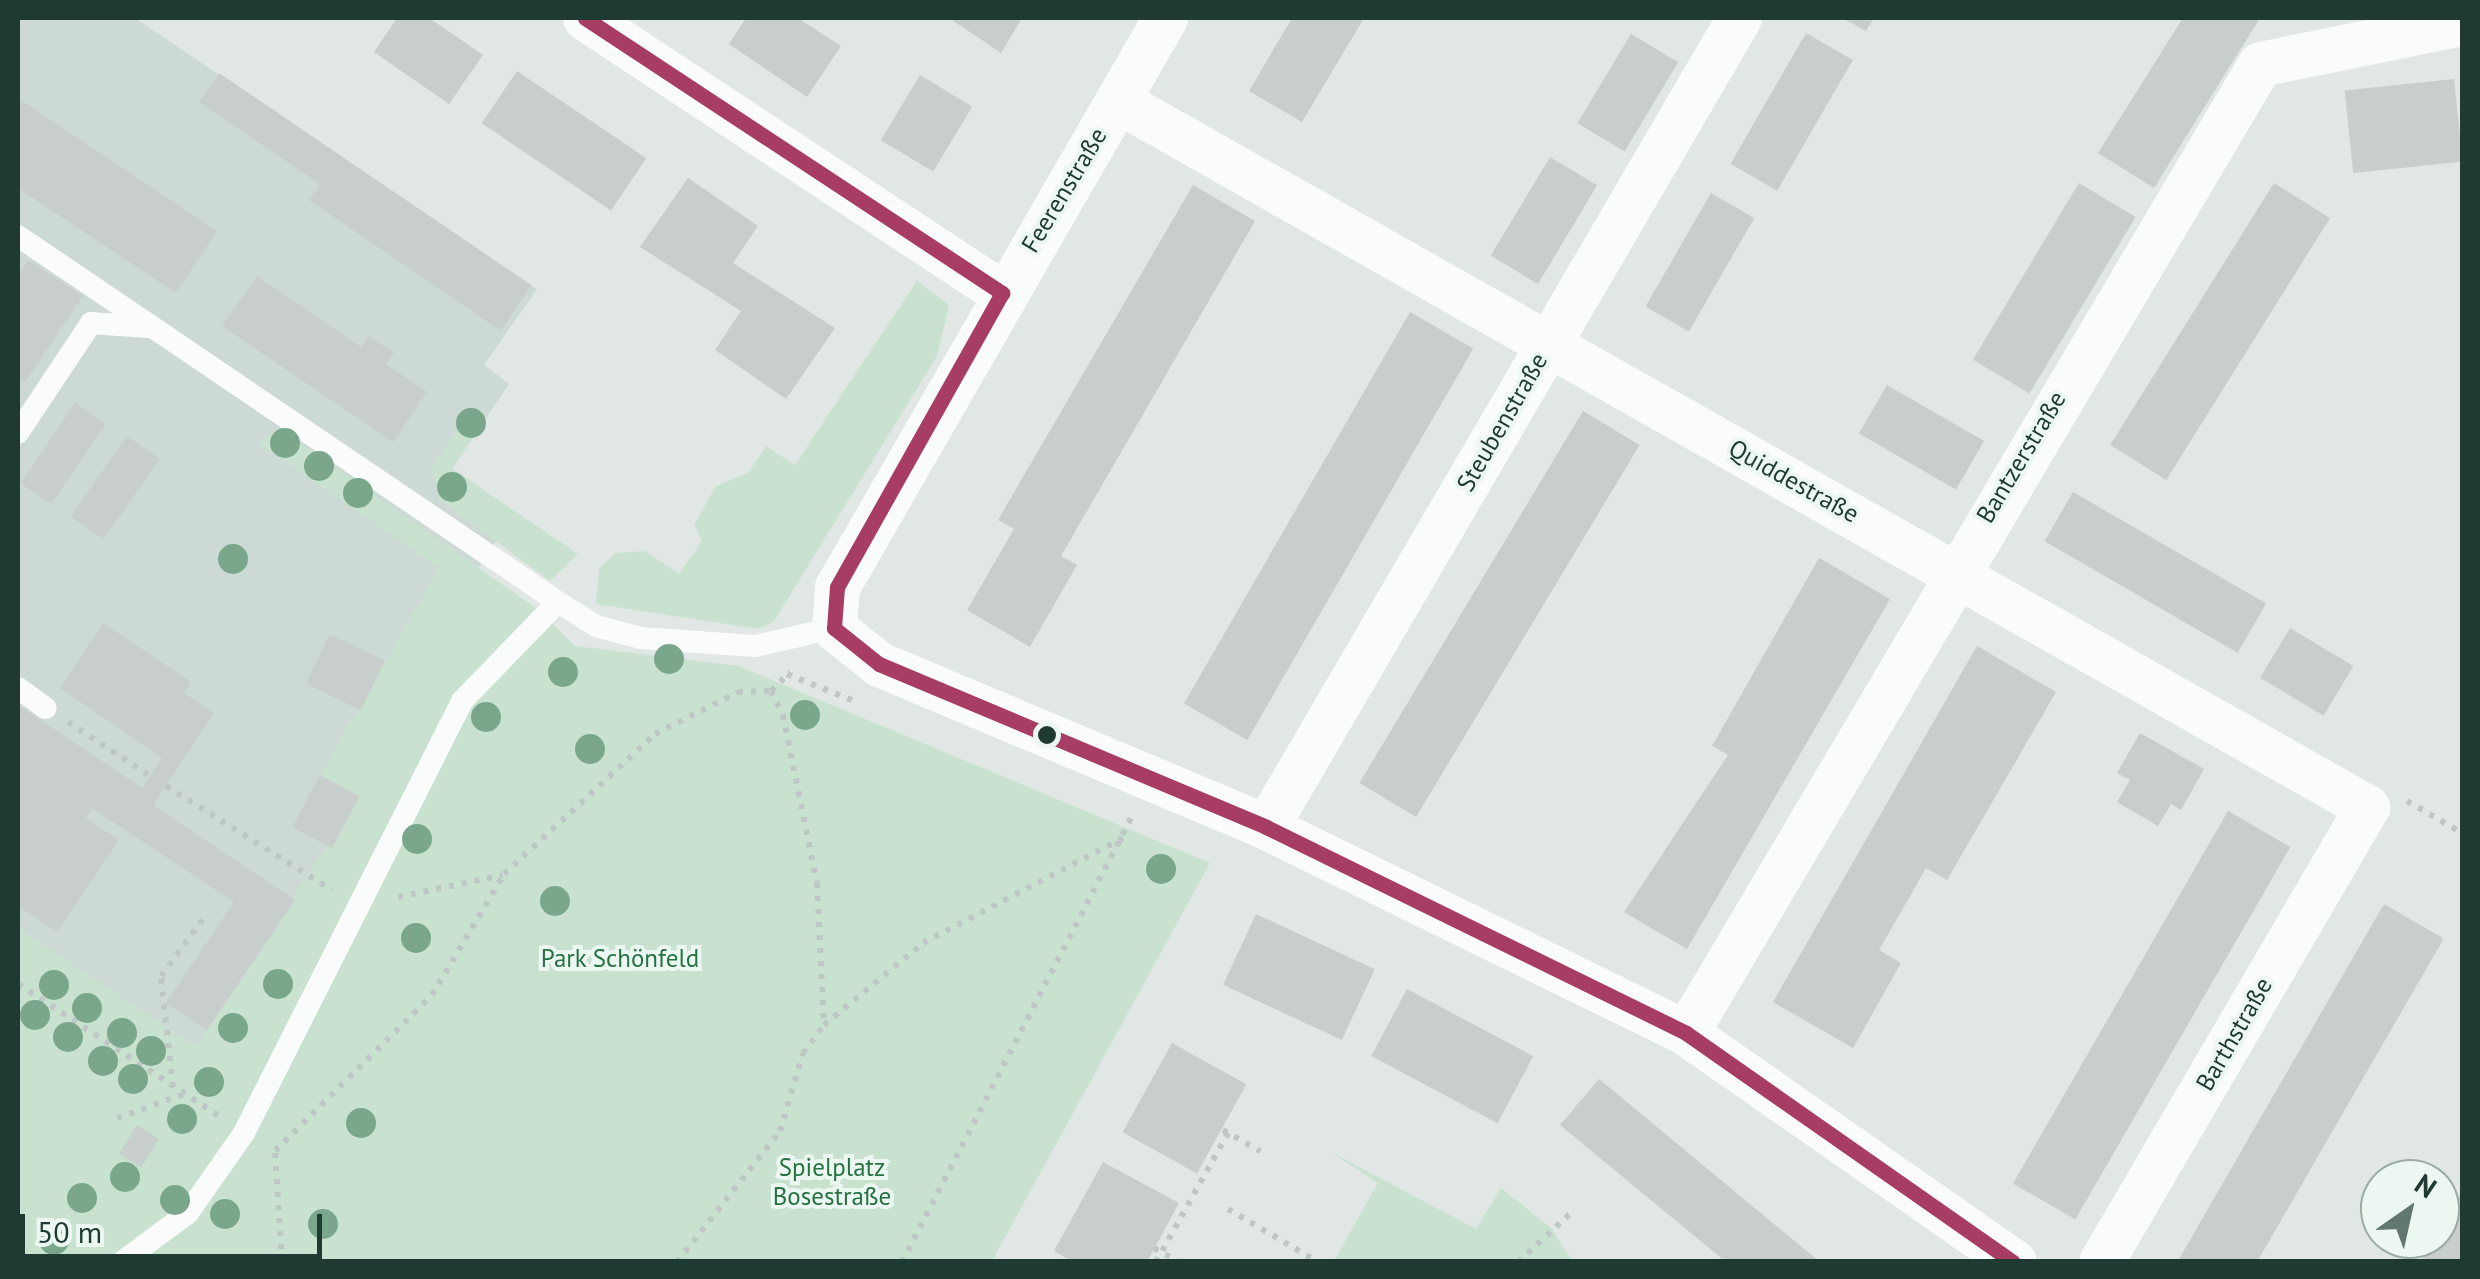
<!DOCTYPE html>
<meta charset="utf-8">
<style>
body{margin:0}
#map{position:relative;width:2480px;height:1279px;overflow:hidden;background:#e0e7e4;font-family:"PT Sans",sans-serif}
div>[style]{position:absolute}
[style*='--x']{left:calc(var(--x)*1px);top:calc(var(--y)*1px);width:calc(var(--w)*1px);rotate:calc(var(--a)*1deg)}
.built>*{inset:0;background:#cdd9d4}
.green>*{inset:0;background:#c8e2cf}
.building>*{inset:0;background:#c7cecb;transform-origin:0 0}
.path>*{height:6px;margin-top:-3px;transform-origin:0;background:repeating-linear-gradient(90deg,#bec7c5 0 5px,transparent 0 13px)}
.service>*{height:22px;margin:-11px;padding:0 11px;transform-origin:11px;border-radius:11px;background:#fafbfb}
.minor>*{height:45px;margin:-22.5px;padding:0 22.5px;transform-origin:22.5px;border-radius:22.5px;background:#fafbfb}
.bus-1>*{height:15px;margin:-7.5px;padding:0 7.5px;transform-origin:7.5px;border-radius:7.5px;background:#a73c65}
.trees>*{width:30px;height:30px;margin:-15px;border-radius:50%;background:#7aa78b}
.dots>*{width:28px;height:28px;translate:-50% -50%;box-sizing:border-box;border:5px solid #edf7f2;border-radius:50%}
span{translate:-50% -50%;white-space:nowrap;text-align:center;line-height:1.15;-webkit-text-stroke:8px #edf7f2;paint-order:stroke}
.street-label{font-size:25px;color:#1e3a32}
.park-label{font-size:25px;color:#267342}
.frame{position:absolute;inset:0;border:20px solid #1e3a32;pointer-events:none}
.north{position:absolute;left:2360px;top:1159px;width:100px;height:100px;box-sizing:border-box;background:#edf7f2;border:2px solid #9aaba5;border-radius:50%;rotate:34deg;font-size:28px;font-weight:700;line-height:40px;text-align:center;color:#1e3a32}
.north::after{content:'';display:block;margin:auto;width:35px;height:45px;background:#627770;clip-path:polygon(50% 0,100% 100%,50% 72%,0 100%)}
.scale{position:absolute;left:20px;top:1214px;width:302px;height:45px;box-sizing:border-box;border:5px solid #1e3a32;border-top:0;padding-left:12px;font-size:30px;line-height:35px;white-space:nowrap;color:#1e3a32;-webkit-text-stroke:8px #edf7f2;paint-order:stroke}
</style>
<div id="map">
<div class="built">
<div style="clip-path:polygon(18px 18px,135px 18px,537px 289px,484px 365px,509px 384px,452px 468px,515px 512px,467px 586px,386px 659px,321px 776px,360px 796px,196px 1048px,18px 928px)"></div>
</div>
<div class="green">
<div style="clip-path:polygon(917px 281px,949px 305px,937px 356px,774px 621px,759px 629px,596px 604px,599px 568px,616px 553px,645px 551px,679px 574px,702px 541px,694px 525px,716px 486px,748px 473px,766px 446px,795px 465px)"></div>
<div style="clip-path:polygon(467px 415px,483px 423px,452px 469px,578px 554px,550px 581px,439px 499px,431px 468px)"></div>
<div style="clip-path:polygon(279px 428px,540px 611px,575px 646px,738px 666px,1210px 863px,992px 1261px,18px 1261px,18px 928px,196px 1047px,359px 796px,320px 775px,439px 568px,258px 443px)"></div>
<div style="clip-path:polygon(1331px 1152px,1476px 1229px,1501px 1188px,1552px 1229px,1572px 1261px,1334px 1261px,1378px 1183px)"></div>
</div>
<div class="building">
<div style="clip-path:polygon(397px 18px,429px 18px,483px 55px,449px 104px,374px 52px)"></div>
<div style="clip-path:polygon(746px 18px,798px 18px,841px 46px,807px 97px,729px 44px)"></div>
<div style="clip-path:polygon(949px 18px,1022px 18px,1001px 53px)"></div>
<div style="clip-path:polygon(1292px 18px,1364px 18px,1302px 122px,1249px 91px)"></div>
<div style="clip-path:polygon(1842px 18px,1874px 18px,1866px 31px)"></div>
<div style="clip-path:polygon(2183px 18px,2260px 18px,2154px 188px,2098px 153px)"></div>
<div style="left:1806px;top:33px;width:54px;height:151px;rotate:30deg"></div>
<div style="left:1631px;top:34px;width:55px;height:104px;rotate:31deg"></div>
<div style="left:517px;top:71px;width:156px;height:63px;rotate:34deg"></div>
<div style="clip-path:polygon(219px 73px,531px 285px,501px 331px,309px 200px,320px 184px,199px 102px)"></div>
<div style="left:920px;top:75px;width:61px;height:76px;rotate:31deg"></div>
<div style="left:2454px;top:79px;width:83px;height:110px;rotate:84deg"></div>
<div style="clip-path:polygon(18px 98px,217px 231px,176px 293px,18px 188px)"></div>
<div style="left:1550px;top:157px;width:55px;height:115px;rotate:31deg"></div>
<div style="clip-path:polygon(688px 178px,758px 226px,733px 263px,835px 328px,786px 399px,715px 350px,741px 311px,640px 247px)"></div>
<div style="left:2079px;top:183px;width:66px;height:206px;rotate:31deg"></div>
<div style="left:2274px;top:183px;width:66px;height:309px;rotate:32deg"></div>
<div style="clip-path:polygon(1193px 185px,1255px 221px,1061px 556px,1077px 565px,1030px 647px,967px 610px,1014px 529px,998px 520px)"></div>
<div style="left:1711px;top:193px;width:50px;height:131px;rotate:30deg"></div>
<div style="clip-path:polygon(28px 260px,83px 296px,25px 382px,18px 377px,18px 276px)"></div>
<div style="clip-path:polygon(257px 276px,361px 347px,369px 336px,394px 353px,386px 364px,427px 392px,393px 442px,222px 326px)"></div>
<div style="left:1410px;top:312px;width:73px;height:452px;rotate:30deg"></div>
<div style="left:1887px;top:385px;width:112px;height:56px;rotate:30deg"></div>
<div style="left:75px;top:403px;width:37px;height:97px;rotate:34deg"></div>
<div style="left:1583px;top:411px;width:66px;height:434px;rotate:31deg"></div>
<div style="left:127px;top:436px;width:40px;height:98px;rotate:35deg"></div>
<div style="left:2073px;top:492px;width:223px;height:57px;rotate:30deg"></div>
<div style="clip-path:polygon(1819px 558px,1890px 599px,1687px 949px,1624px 912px,1728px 755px,1712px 746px)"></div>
<div style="clip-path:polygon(103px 623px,191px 682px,184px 693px,214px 713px,153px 805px,295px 900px,207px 1030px,166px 1003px,234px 902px,92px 808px,86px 818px,119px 840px,57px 932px,18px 906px,18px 705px,142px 788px,162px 758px,60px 688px)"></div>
<div style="left:2290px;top:628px;width:74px;height:58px;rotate:31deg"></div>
<div style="left:330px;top:634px;width:61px;height:55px;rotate:26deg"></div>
<div style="clip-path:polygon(1977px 646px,2056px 692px,1947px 880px,1926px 868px,1879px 950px,1901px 963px,1853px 1048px,1773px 1002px)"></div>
<div style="clip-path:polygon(2140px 733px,2204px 769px,2181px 810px,2171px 804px,2158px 826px,2117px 802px,2130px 780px,2117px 773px)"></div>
<div style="left:320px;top:775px;width:45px;height:59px;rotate:28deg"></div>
<div style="left:2228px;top:811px;width:72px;height:430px;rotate:30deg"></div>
<div style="left:2384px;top:904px;width:69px;height:414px;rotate:30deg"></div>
<div style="left:1256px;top:914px;width:131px;height:78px;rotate:25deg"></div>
<div style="left:1407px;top:989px;width:143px;height:76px;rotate:28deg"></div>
<div style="left:1172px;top:1043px;width:85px;height:102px;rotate:29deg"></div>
<div style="clip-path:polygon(1599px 1079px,1820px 1262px,1726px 1262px,1560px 1125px)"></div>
<div style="left:137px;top:1125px;width:26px;height:34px;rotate:32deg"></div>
<div style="clip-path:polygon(1103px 1162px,1179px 1203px,1147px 1262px,1073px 1262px,1054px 1251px)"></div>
<div style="clip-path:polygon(2462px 1189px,2462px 1262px,2420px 1262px,2440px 1239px)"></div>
</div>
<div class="path">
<div style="--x:787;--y:674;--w:72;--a:21.9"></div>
<div style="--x:771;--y:691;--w:27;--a:-45"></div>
<div style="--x:68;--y:722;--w:98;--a:33.4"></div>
<div style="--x:166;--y:786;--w:196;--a:32.1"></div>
<div style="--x:2407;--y:801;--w:64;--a:30.2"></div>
<div style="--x:398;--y:897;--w:107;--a:-11.8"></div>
<div style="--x:18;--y:984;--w:240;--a:33.3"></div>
<div style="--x:173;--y:1087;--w:112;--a:-96.2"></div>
<div style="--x:161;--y:976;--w:71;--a:-53.6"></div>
<div style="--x:117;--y:1118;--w:71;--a:-19.7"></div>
<div style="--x:1223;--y:1130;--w:43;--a:29.6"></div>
<div style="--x:1228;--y:1209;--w:104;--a:30.5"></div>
<div style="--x:1154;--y:1248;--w:29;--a:29"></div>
<div style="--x:282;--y:1262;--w:111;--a:-93.6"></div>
<div style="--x:275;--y:1151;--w:221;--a:-44.8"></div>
<div style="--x:432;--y:995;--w:141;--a:-59.2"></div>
<div style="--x:504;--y:874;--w:206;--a:-42.8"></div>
<div style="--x:655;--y:734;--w:93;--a:-26.8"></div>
<div style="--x:738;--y:692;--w:33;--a:-2"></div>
<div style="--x:771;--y:691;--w:27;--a:63"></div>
<div style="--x:783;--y:715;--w:171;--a:78.6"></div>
<div style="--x:817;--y:883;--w:142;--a:87.2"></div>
<div style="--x:677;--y:1262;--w:167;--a:-51.8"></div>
<div style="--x:780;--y:1131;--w:81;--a:-73.6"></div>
<div style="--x:803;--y:1053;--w:35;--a:-53"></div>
<div style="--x:824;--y:1025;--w:129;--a:-39.6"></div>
<div style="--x:923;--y:943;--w:226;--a:-27.7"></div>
<div style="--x:902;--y:1262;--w:504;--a:-62.72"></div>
<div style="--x:1156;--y:1262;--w:148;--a:-60.8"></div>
<div style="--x:1518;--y:1262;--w:72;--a:-42.8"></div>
</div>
<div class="service">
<div style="--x:18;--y:236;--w:652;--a:34.13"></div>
<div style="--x:18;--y:433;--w:132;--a:-56.4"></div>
<div style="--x:91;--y:323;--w:57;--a:4"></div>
<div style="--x:18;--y:688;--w:34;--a:36"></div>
<div style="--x:122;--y:1262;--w:82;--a:-36.6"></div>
<div style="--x:188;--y:1213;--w:98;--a:-55"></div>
<div style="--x:244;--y:1133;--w:484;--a:-63.2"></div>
<div style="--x:462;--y:701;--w:138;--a:-45.9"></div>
<div style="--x:558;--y:602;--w:45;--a:32.3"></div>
<div style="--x:596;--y:626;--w:47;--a:14.9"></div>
<div style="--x:641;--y:638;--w:114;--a:4"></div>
<div style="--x:755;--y:646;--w:81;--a:-12.8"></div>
</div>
<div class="minor">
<div style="--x:585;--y:18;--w:500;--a:33.4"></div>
<div style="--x:1165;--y:18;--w:657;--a:119.96"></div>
<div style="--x:837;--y:587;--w:41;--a:94.2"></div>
<div style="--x:834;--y:628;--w:58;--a:38.7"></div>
<div style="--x:879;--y:664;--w:420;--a:22.8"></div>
<div style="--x:1266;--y:827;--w:468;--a:26.1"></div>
<div style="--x:1686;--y:1033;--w:400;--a:34.9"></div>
<div style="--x:1118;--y:101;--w:1435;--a:29.48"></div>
<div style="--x:2367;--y:807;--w:527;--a:120.31"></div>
<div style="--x:1266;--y:827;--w:937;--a:-59.69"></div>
<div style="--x:1686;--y:1033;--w:1126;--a:-59.36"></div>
<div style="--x:2260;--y:64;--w:206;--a:-11.5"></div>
</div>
<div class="bus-1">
<div style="--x:585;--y:18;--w:500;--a:33.4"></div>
<div style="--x:834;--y:628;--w:58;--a:38.7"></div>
<div style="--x:879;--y:664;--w:420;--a:22.8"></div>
<div style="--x:1266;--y:827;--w:468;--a:26.1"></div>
<div style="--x:1686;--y:1033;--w:399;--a:35"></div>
<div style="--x:834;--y:628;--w:41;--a:-85.8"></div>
<div style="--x:837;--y:587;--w:337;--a:-60.7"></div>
</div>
<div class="trees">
<div style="left:471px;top:423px"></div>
<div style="left:285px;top:443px"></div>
<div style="left:319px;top:466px"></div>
<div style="left:452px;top:487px"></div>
<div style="left:358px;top:493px"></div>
<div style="left:233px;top:559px"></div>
<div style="left:669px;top:659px"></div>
<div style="left:563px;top:672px"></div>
<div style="left:805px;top:715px"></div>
<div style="left:486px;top:717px"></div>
<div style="left:590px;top:749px"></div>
<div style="left:417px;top:839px"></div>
<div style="left:1161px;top:869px"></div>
<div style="left:555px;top:901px"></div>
<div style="left:416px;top:938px"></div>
<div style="left:278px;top:984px"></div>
<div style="left:54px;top:985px"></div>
<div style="left:87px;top:1008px"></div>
<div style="left:35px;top:1015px"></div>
<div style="left:233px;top:1028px"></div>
<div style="left:122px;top:1033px"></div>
<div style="left:68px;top:1037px"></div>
<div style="left:151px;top:1051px"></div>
<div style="left:103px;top:1061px"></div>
<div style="left:133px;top:1079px"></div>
<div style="left:209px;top:1082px"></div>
<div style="left:182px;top:1119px"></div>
<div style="left:361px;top:1123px"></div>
<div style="left:125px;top:1177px"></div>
<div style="left:82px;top:1198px"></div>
<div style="left:175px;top:1200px"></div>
<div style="left:225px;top:1214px"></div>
<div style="left:323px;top:1224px"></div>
<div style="left:54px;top:1240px"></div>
</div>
<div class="dots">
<div style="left:1047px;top:735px;background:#1e3a32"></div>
</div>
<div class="street-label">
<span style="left:1064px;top:190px;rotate:-59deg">Feerenstraße</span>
<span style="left:1502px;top:422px;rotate:-60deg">Steubenstraße</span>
<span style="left:2021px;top:457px;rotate:-59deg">Bantzerstraße</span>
<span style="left:1794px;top:481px;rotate:29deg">Quiddestraße</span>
<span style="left:2234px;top:1034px;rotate:-60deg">Barthstraße</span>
</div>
<div class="park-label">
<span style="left:620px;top:958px">Park Schönfeld</span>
<span style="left:832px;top:1182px">Spielplatz<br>Bosestraße</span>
</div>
<div class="frame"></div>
<div class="north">N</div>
<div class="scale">50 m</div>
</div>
